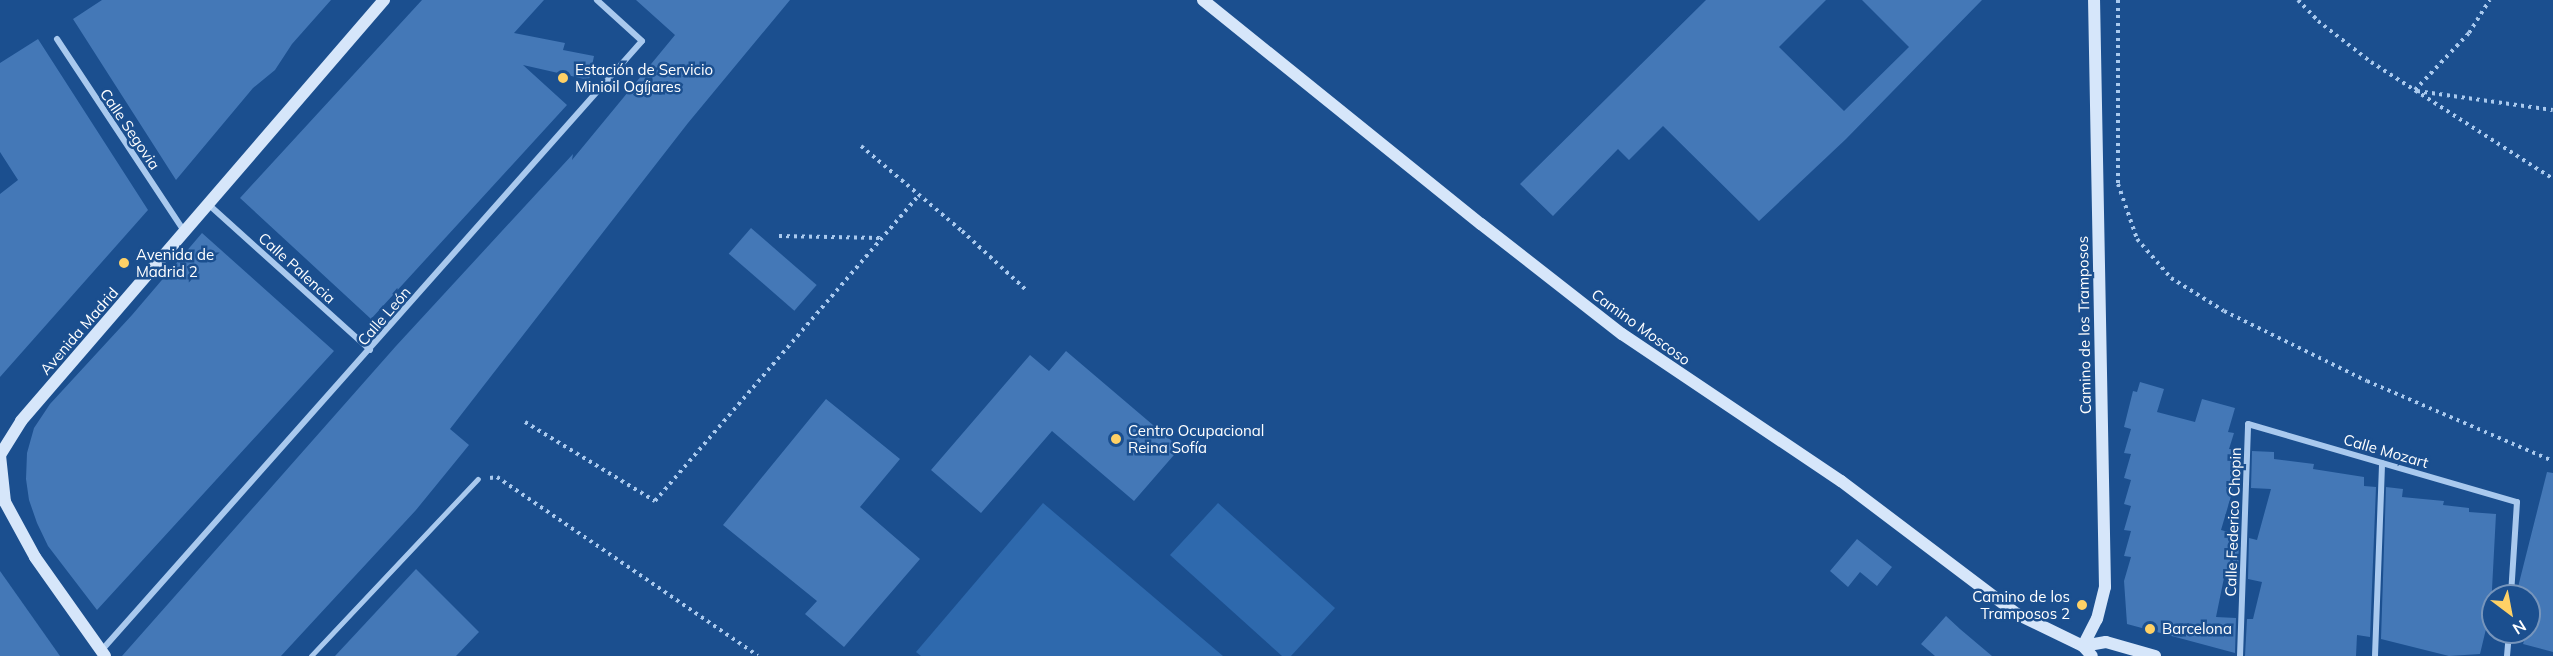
<!DOCTYPE html>
<meta charset="utf-8">
<style>
body{margin:0}
#map{position:relative;width:2553px;height:656px;overflow:hidden;background:#1b4f8f;font-family:Mulish,sans-serif}
div>[style]{position:absolute}
[style*='--x']{left:calc(var(--x)*1px);top:calc(var(--y)*1px);width:calc(var(--w)*1px);rotate:calc(var(--a)*1deg)}
.green>*{inset:0;background:#2e69ad}
.building>*{inset:0;background:#4478b7;transform-origin:0 0}
.path>*{height:4px;margin-top:-2px;transform-origin:0;background:repeating-linear-gradient(90deg,#a9c9ee 0 3px,transparent 0 7.5px)}
.lane>*{height:4.5px;margin:-2.25px;padding:0 2.25px;transform-origin:2.25px;border-radius:2.25px;background:#a9c9ee}
.street>*{height:6px;margin:-3px;padding:0 3px;transform-origin:3px;border-radius:3px;background:#a9c9ee}
.secondary>*{height:12px;margin:-6px;padding:0 6px;transform-origin:6px;border-radius:6px;background:#d6e6fa}
.dots>*{width:16px;height:16px;translate:-50% -50%;box-sizing:border-box;border:3px solid #1b4f8f;border-radius:50%}
span{translate:-50% -50%;white-space:nowrap;text-align:center;line-height:1.15;-webkit-text-stroke:5px #1b4f8f;paint-order:stroke}
.poi-label{font-size:15px;color:#fff}
.left{translate:0 -50%;text-align:left}
.right{translate:-100% -50%;text-align:right}
.street-label{font-size:15px;color:#fff}
.north{position:absolute;left:2481px;top:584px;width:60px;height:60px;box-sizing:border-box;background:#1b4f8f;border:2px solid #7695bc;border-radius:50%;rotate:148deg;font-size:16px;font-weight:700;line-height:24px;text-align:center;color:#fff}
.north::after{content:'';display:block;margin:auto;width:21px;height:27px;background:#ffd166;clip-path:polygon(50% 0,100% 100%,50% 72%,0 100%)}
</style>
<div id="map">
<div class="green">
<div style="clip-path:polygon(1043px 503px,1223px 656px,921px 656px,916px 652px)"></div>
<div style="clip-path:polygon(1218px 503px,1335px 608px,1291px 656px,1282px 656px,1170px 555px)"></div>
</div>
<div class="building">
<div style="clip-path:polygon(102px 0,331px 0,292px 44px,275px 70px,253px 88px,176px 180px,73px 19px)"></div>
<div style="clip-path:polygon(422px 0,544px 0,514px 33px,565px 43px,563px 50px,594px 56px,589px 80px,523px 65px,567px 105px,371px 319px,240px 198px)"></div>
<div style="clip-path:polygon(636px 0,790px 0,688px 123px,450px 429px,469px 445px,416px 510px,281px 656px,122px 656px,396px 346px,573px 154px,572px 160px,675px 35px)"></div>
<div style="clip-path:polygon(1706px 0,1826px 0,1779px 47px,1844px 111px,1909px 47px,1862px 0,1982px 0,1846px 139px,1759px 221px,1663px 126px,1629px 160px,1618px 149px,1553px 216px,1520px 184px)"></div>
<div style="clip-path:polygon(38px 39px,148px 210px,0 377px,0 194px,18px 180px,0 152px,0 63px)"></div>
<div style="left:751px;top:228px;width:87px;height:34px;rotate:41deg"></div>
<div style="clip-path:polygon(202px 233px,334px 351px,97px 610px,48px 546px,37px 523px,29px 500px,26px 479px,27px 453px,34px 428px,50px 404px,132px 315px)"></div>
<div style="clip-path:polygon(1066px 351px,1180px 448px,1134px 501px,1052px 431px,981px 513px,931px 470px,1030px 355px,1049px 371px)"></div>
<div style="clip-path:polygon(2140px 382px,2164px 389px,2157px 412px,2195px 422px,2202px 399px,2235px 408px,2228px 432px,2234px 433px,2229px 449px,2242px 450px,2241px 487px,2234px 486px,2221px 530px,2239px 535px,2238px 576px,2225px 573px,2216px 617px,2236px 618px,2235px 653px,2127px 624px,2124px 581px,2131px 557px,2124px 556px,2131px 531px,2124px 530px,2131px 506px,2124px 504px,2131px 480px,2124px 478px,2131px 454px,2124px 453px,2131px 429px,2124px 427px,2133px 391px,2137px 392px)"></div>
<div style="clip-path:polygon(826px 399px,900px 459px,860px 507px,920px 559px,844px 647px,805px 614px,817px 601px,723px 525px)"></div>
<div style="clip-path:polygon(2252px 451px,2274px 452px,2274px 459px,2314px 464px,2313px 469px,2364px 477px,2364px 486px,2376px 487px,2370px 637px,2357px 635px,2356px 656px,2245px 656px,2247px 619px,2253px 619px,2262px 582px,2248px 579px,2249px 538px,2257px 540px,2271px 489px,2251px 488px)"></div>
<div style="clip-path:polygon(2547px 472px,2553px 473px,2553px 652px,2523px 644px,2527px 632px,2529px 632px,2529px 594px,2517px 591px)"></div>
<div style="clip-path:polygon(2386px 487px,2403px 489px,2402px 497px,2444px 501px,2443px 505px,2469px 508px,2469px 512px,2496px 514px,2491px 608px,2480px 654px,2449px 656px,2381px 639px)"></div>
<div style="clip-path:polygon(1857px 539px,1892px 567px,1877px 586px,1860px 572px,1848px 587px,1830px 571px)"></div>
<div style="clip-path:polygon(416px 569px,479px 632px,456px 656px,335px 656px)"></div>
<div style="clip-path:polygon(0 571px,60px 656px,0 656px)"></div>
<div style="clip-path:polygon(1946px 616px,1960px 629px,1992px 656px,1935px 656px,1921px 644px)"></div>
</div>
<div class="path">
<div style="--x:2118;--y:0;--w:184;--a:90"></div>
<div style="--x:2118;--y:184;--w:58;--a:70.9"></div>
<div style="--x:2137;--y:239;--w:52;--a:48.9"></div>
<div style="--x:2171;--y:278;--w:62;--a:31.9"></div>
<div style="--x:2224;--y:311;--w:159;--a:26.1"></div>
<div style="--x:2367;--y:381;--w:202;--a:23.3"></div>
<div style="--x:2298;--y:0;--w:29;--a:46"></div>
<div style="--x:2318;--y:21;--w:67;--a:37.7"></div>
<div style="--x:2371;--y:62;--w:216;--a:32.7"></div>
<div style="--x:2415;--y:90;--w:79;--a:-46.5"></div>
<div style="--x:2469;--y:33;--w:39;--a:-58"></div>
<div style="--x:2417;--y:91;--w:137;--a:8"></div>
<div style="--x:861;--y:146;--w:132;--a:40.1"></div>
<div style="--x:962;--y:231;--w:86;--a:42.6"></div>
<div style="--x:779;--y:236;--w:102;--a:1.1"></div>
<div style="--x:525;--y:422;--w:152;--a:31.3"></div>
<div style="--x:655;--y:501;--w:404;--a:-49.2"></div>
<div style="--x:490;--y:478;--w:7;--a:-8"></div>
<div style="--x:497;--y:477;--w:316;--a:34.4"></div>
</div>
<div class="lane">
<div style="--x:311;--y:656;--w:243;--a:-46.7"></div>
</div>
<div class="street">
<div style="--x:57;--y:39;--w:230;--a:56.5"></div>
<div style="--x:208;--y:204;--w:218;--a:42"></div>
<div style="--x:101;--y:651;--w:815;--a:-48.43"></div>
<div style="--x:642;--y:41;--w:61;--a:-137.7"></div>
<div style="--x:2240;--y:656;--w:232;--a:-88"></div>
<div style="--x:2248;--y:424;--w:280;--a:16.2"></div>
<div style="--x:2517;--y:502;--w:94;--a:93.7"></div>
<div style="--x:2375;--y:656;--w:193;--a:-87.9"></div>
<div style="--x:2507;--y:656;--w:24;--a:-85"></div>
</div>
<div class="secondary">
<div style="--x:1203;--y:0;--w:357;--a:38.9"></div>
<div style="--x:1481;--y:224;--w:179;--a:38"></div>
<div style="--x:1622;--y:334;--w:264;--a:33.9"></div>
<div style="--x:1841;--y:481;--w:221;--a:37.1"></div>
<div style="--x:2017;--y:614;--w:73;--a:25.9"></div>
<div style="--x:2083;--y:646;--w:13;--a:48"></div>
<div style="--x:2083;--y:646;--w:30;--a:-63"></div>
<div style="--x:2097;--y:619;--w:33;--a:-76"></div>
<div style="--x:2105;--y:587;--w:587;--a:-91.07"></div>
<div style="--x:2083;--y:646;--w:23;--a:-10"></div>
<div style="--x:2106;--y:642;--w:51;--a:15.9"></div>
<div style="--x:105;--y:656;--w:121;--a:-125.3"></div>
<div style="--x:35;--y:557;--w:63;--a:-118.6"></div>
<div style="--x:5;--y:502;--w:47;--a:-96.1"></div>
<div style="--x:0;--y:455;--w:40;--a:-58"></div>
<div style="--x:21;--y:421;--w:556;--a:-49.23"></div>
</div>
<div class="dots">
<div style="left:563px;top:78px;background:#ffd166"></div>
<div style="left:124px;top:263px;background:#ffd166"></div>
<div style="left:1116px;top:439px;background:#ffd166"></div>
<div style="left:2082px;top:605px;background:#ffd166"></div>
<div style="left:2150px;top:629px;background:#ffd166"></div>
</div>
<div class="poi-label">
<span class="left" style="left:575px;top:78px">Estación de Servicio<br>Minioil Ogíjares</span>
<span class="left" style="left:136px;top:263px">Avenida de<br>Madrid 2</span>
<span class="left" style="left:1128px;top:439px">Centro Ocupacional<br>Reina Sofía</span>
<span class="right" style="left:2070px;top:605px">Camino de los<br>Tramposos 2</span>
<span class="left" style="left:2162px;top:629px">Barcelona</span>
</div>
<div class="street-label">
<span style="left:130px;top:129px;rotate:56deg">Calle Segovia</span>
<span style="left:297px;top:268px;rotate:42deg">Calle Palencia</span>
<span style="left:384px;top:316px;rotate:-49deg">Calle León</span>
<span style="left:2084px;top:325px;rotate:-91deg">Camino de los Tramposos</span>
<span style="left:1641px;top:327px;rotate:36deg">Camino Moscoso</span>
<span style="left:79px;top:331px;rotate:-49deg">Avenida Madrid</span>
<span style="left:2386px;top:451px;rotate:16deg">Calle Mozart</span>
<span style="left:2233px;top:522px;rotate:-88deg">Calle Federico Chopin</span>
</div>
<div class="north">N</div>
</div>
